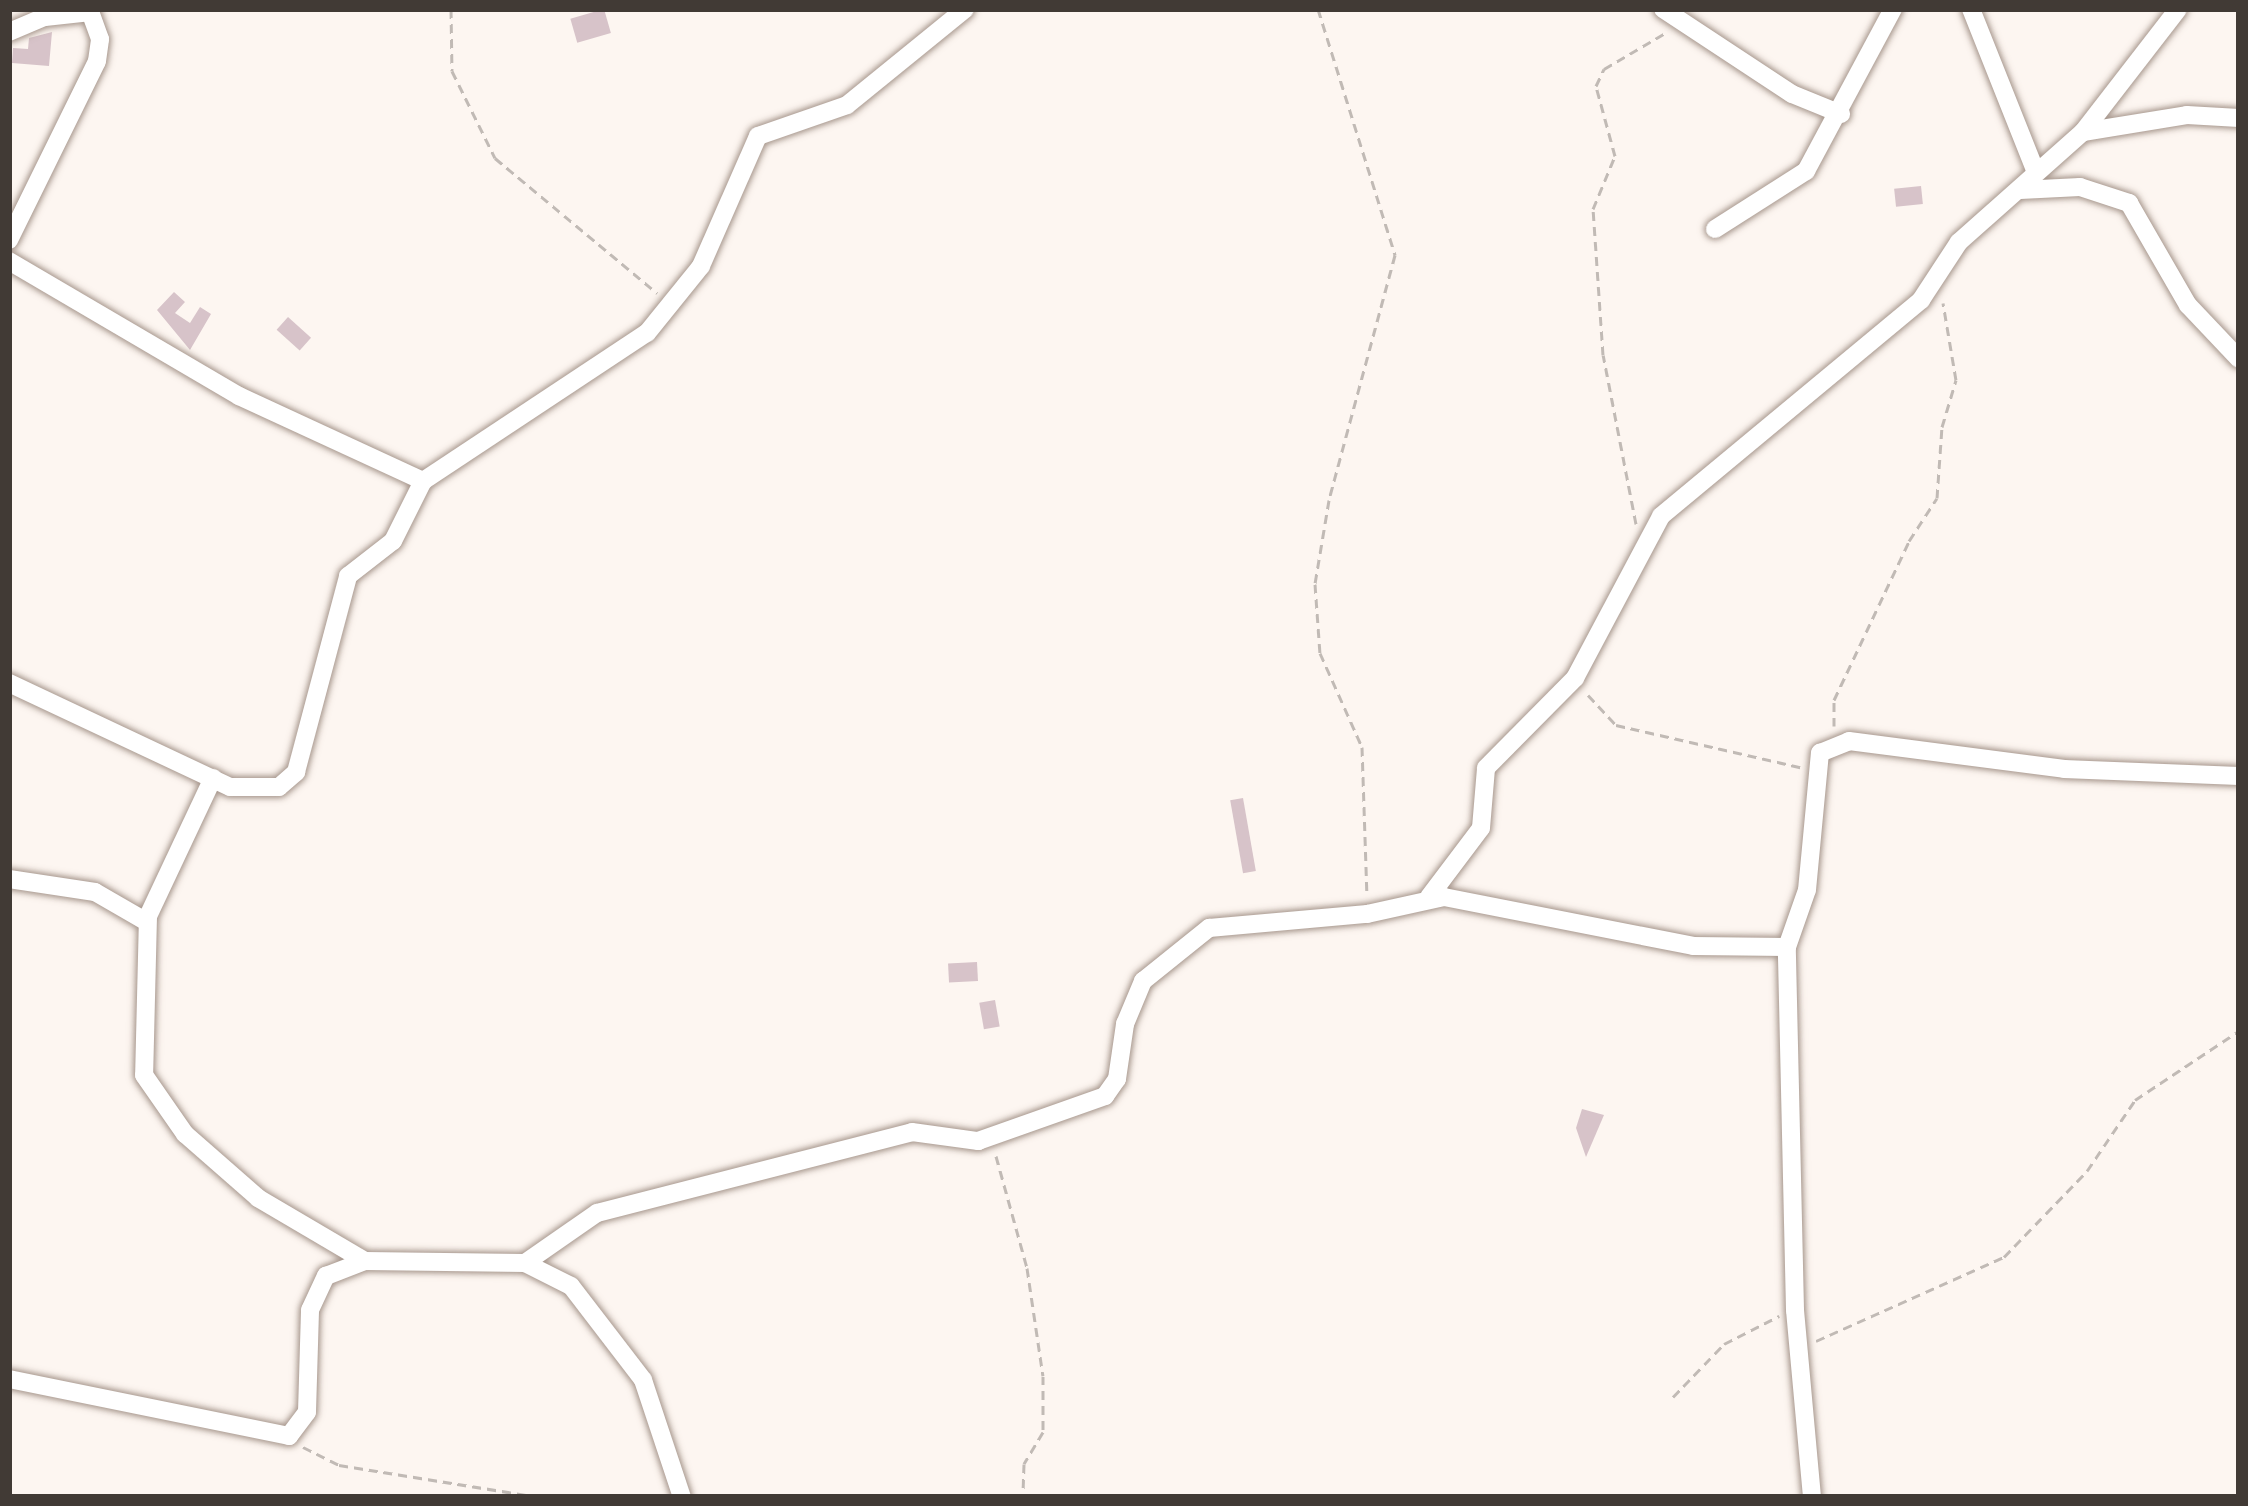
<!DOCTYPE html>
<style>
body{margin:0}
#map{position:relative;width:2248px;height:1506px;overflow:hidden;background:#fdf6f1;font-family:"Nunito Sans",sans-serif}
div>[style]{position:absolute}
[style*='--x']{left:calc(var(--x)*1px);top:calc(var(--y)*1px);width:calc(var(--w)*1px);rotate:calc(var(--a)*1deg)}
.building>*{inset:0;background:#d7c3c9;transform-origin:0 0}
.path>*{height:3px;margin-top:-1.5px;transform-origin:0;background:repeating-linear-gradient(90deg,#c1bab5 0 9px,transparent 0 15px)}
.roads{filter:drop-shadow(0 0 3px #a7978d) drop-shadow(0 0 3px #a7978d)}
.street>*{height:18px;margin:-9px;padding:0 9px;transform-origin:9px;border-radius:9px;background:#fff}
span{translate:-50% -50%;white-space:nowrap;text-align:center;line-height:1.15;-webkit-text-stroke:9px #fff;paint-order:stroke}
.frame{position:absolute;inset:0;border:12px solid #413a35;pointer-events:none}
</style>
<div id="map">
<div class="building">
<div style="left:604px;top:9px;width:25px;height:35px;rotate:74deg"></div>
<div style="clip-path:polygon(52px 32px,49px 66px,12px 63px,13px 48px,28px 49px,29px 38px)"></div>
<div style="left:1921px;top:186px;width:18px;height:27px;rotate:84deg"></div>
<div style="clip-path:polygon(174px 292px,185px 302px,175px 313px,190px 323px,200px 307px,211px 314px,190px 350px,157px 310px)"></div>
<div style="left:288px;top:317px;width:31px;height:17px;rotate:42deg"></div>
<div style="left:1243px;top:798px;width:74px;height:13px;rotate:80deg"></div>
<div style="left:977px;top:962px;width:19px;height:29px;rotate:87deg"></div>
<div style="left:995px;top:1000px;width:27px;height:16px;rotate:80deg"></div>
<div style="clip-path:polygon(1582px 1109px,1604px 1115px,1586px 1157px,1576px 1128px)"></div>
</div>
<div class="path">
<div style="--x:451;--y:9;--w:62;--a:89.1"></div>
<div style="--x:452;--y:71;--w:97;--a:63.7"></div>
<div style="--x:495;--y:158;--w:211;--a:39.8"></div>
<div style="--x:1318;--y:9;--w:258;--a:72.6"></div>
<div style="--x:1395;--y:255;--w:254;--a:105.1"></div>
<div style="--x:1329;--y:500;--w:85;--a:99.5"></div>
<div style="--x:1315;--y:584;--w:69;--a:85.9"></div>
<div style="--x:1320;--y:653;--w:103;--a:65.9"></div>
<div style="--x:1362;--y:747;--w:147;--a:88.1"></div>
<div style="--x:1636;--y:524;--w:172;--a:-101"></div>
<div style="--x:1603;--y:355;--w:146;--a:-93.9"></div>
<div style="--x:1593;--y:209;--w:57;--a:-67.5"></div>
<div style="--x:1615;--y:156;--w:73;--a:-105.2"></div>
<div style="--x:1596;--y:86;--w:19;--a:-65"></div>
<div style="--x:1604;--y:69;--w:73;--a:-30.4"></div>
<div style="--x:1588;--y:695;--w:41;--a:47"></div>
<div style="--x:1616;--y:725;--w:189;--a:12.9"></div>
<div style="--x:1834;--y:726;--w:26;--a:-90"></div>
<div style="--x:1834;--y:700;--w:176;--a:-64.7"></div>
<div style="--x:1909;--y:541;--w:51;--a:-56.9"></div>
<div style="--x:1937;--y:498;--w:71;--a:-86"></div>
<div style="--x:1942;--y:427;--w:49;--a:-73.4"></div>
<div style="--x:1956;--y:380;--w:78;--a:-99.6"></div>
<div style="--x:996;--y:1156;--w:116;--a:74.5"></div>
<div style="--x:1027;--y:1268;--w:109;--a:81.6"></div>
<div style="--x:1043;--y:1376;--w:56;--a:90"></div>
<div style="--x:1043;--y:1432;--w:37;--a:121"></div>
<div style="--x:1024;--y:1464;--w:33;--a:92"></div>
<div style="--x:1816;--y:1341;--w:206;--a:-24.1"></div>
<div style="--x:2004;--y:1257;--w:120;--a:-46"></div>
<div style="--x:2087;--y:1171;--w:86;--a:-55.9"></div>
<div style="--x:2135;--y:1100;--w:125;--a:-33.6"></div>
<div style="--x:1673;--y:1397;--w:74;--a:-46.1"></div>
<div style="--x:1724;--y:1344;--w:62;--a:-27"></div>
<div style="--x:303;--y:1447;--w:40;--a:26.6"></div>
<div style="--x:339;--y:1465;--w:203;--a:9.1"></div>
</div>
<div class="roads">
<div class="street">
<div style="--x:1663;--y:9;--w:154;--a:33.4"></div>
<div style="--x:1792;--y:94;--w:53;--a:22.2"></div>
<div style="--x:1971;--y:9;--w:175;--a:68.3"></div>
<div style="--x:9;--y:32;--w:39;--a:-23"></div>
<div style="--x:45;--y:17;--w:46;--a:-6.2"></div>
<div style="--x:2083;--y:132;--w:105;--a:-9.3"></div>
<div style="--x:2187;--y:115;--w:52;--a:3.3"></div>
<div style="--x:2020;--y:190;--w:60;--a:-2.9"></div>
<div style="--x:2080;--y:187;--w:52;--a:18.1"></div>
<div style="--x:2129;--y:203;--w:118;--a:60"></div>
<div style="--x:2188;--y:305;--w:74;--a:46.6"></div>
<div style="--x:1715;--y:229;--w:108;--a:-32.5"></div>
<div style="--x:1806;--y:171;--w:184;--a:-61.8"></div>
<div style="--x:9;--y:240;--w:199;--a:-63.8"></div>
<div style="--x:97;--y:61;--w:22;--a:-82"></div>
<div style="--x:100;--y:39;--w:32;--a:-110"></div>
<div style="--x:9;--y:261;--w:267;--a:30.4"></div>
<div style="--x:239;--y:396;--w:203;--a:24.8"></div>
<div style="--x:9;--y:683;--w:244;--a:25.2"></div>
<div style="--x:230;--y:787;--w:49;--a:0"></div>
<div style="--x:279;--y:787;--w:23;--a:-41"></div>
<div style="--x:296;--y:772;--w:203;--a:-75.1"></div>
<div style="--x:348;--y:576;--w:57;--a:-37.9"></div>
<div style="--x:393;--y:541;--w:67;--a:-63.4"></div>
<div style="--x:423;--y:481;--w:268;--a:-33.5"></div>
<div style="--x:647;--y:333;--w:86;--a:-51.1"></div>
<div style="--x:701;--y:266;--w:142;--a:-66.3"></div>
<div style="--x:758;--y:136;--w:94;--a:-19.2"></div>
<div style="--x:847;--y:105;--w:152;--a:-39.1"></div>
<div style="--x:213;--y:778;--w:153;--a:115.2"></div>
<div style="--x:148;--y:916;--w:159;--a:91.4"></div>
<div style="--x:144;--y:1075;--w:72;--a:55.2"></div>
<div style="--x:185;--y:1134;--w:97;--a:41.2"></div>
<div style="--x:258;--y:1198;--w:124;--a:30.5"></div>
<div style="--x:9;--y:879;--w:87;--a:8.6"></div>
<div style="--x:95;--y:892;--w:60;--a:30"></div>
<div style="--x:1429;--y:897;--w:86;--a:-53"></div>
<div style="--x:1481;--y:828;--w:60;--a:-85.2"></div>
<div style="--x:1486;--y:768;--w:127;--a:-45.3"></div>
<div style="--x:1575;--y:678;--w:183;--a:-62"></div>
<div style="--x:1661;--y:516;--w:338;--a:-39.7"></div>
<div style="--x:1921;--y:300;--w:69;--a:-56.8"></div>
<div style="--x:1959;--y:242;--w:166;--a:-41.6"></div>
<div style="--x:2083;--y:132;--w:155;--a:-52.3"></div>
<div style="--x:525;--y:1263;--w:88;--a:-34.8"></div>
<div style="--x:597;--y:1213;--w:325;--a:-14.4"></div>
<div style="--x:912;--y:1132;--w:67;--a:7.8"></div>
<div style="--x:978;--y:1141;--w:135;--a:-19.5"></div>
<div style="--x:1105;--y:1096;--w:21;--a:-55"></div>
<div style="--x:1117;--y:1079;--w:56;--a:-81.7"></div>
<div style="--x:1125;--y:1024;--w:47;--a:-67.3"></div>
<div style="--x:1143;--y:981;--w:85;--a:-38.8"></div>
<div style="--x:1209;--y:928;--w:159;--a:-5.1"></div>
<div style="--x:1367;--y:914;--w:79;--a:-12.4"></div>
<div style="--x:1444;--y:897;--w:254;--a:11.1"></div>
<div style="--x:1693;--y:946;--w:94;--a:0.6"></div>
<div style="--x:9;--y:1379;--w:286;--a:11.5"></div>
<div style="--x:289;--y:1436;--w:30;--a:-53"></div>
<div style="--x:307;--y:1412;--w:102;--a:-88.3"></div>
<div style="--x:310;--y:1310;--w:38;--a:-65"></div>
<div style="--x:326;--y:1276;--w:42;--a:-21"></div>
<div style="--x:365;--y:1261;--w:160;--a:0.7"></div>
<div style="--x:525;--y:1263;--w:51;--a:26.6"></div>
<div style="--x:571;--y:1286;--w:118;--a:52.5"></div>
<div style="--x:643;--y:1380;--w:123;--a:71.6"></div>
<div style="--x:1812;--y:1497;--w:188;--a:-95.2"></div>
<div style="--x:1795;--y:1310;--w:363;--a:-91.3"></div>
<div style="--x:1787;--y:947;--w:60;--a:-70.7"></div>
<div style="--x:1807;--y:890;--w:138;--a:-84.6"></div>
<div style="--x:1820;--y:753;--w:31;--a:-22"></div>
<div style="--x:1849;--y:741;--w:217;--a:7.4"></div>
<div style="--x:2064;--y:769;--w:175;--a:2.3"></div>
</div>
</div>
<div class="frame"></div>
</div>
